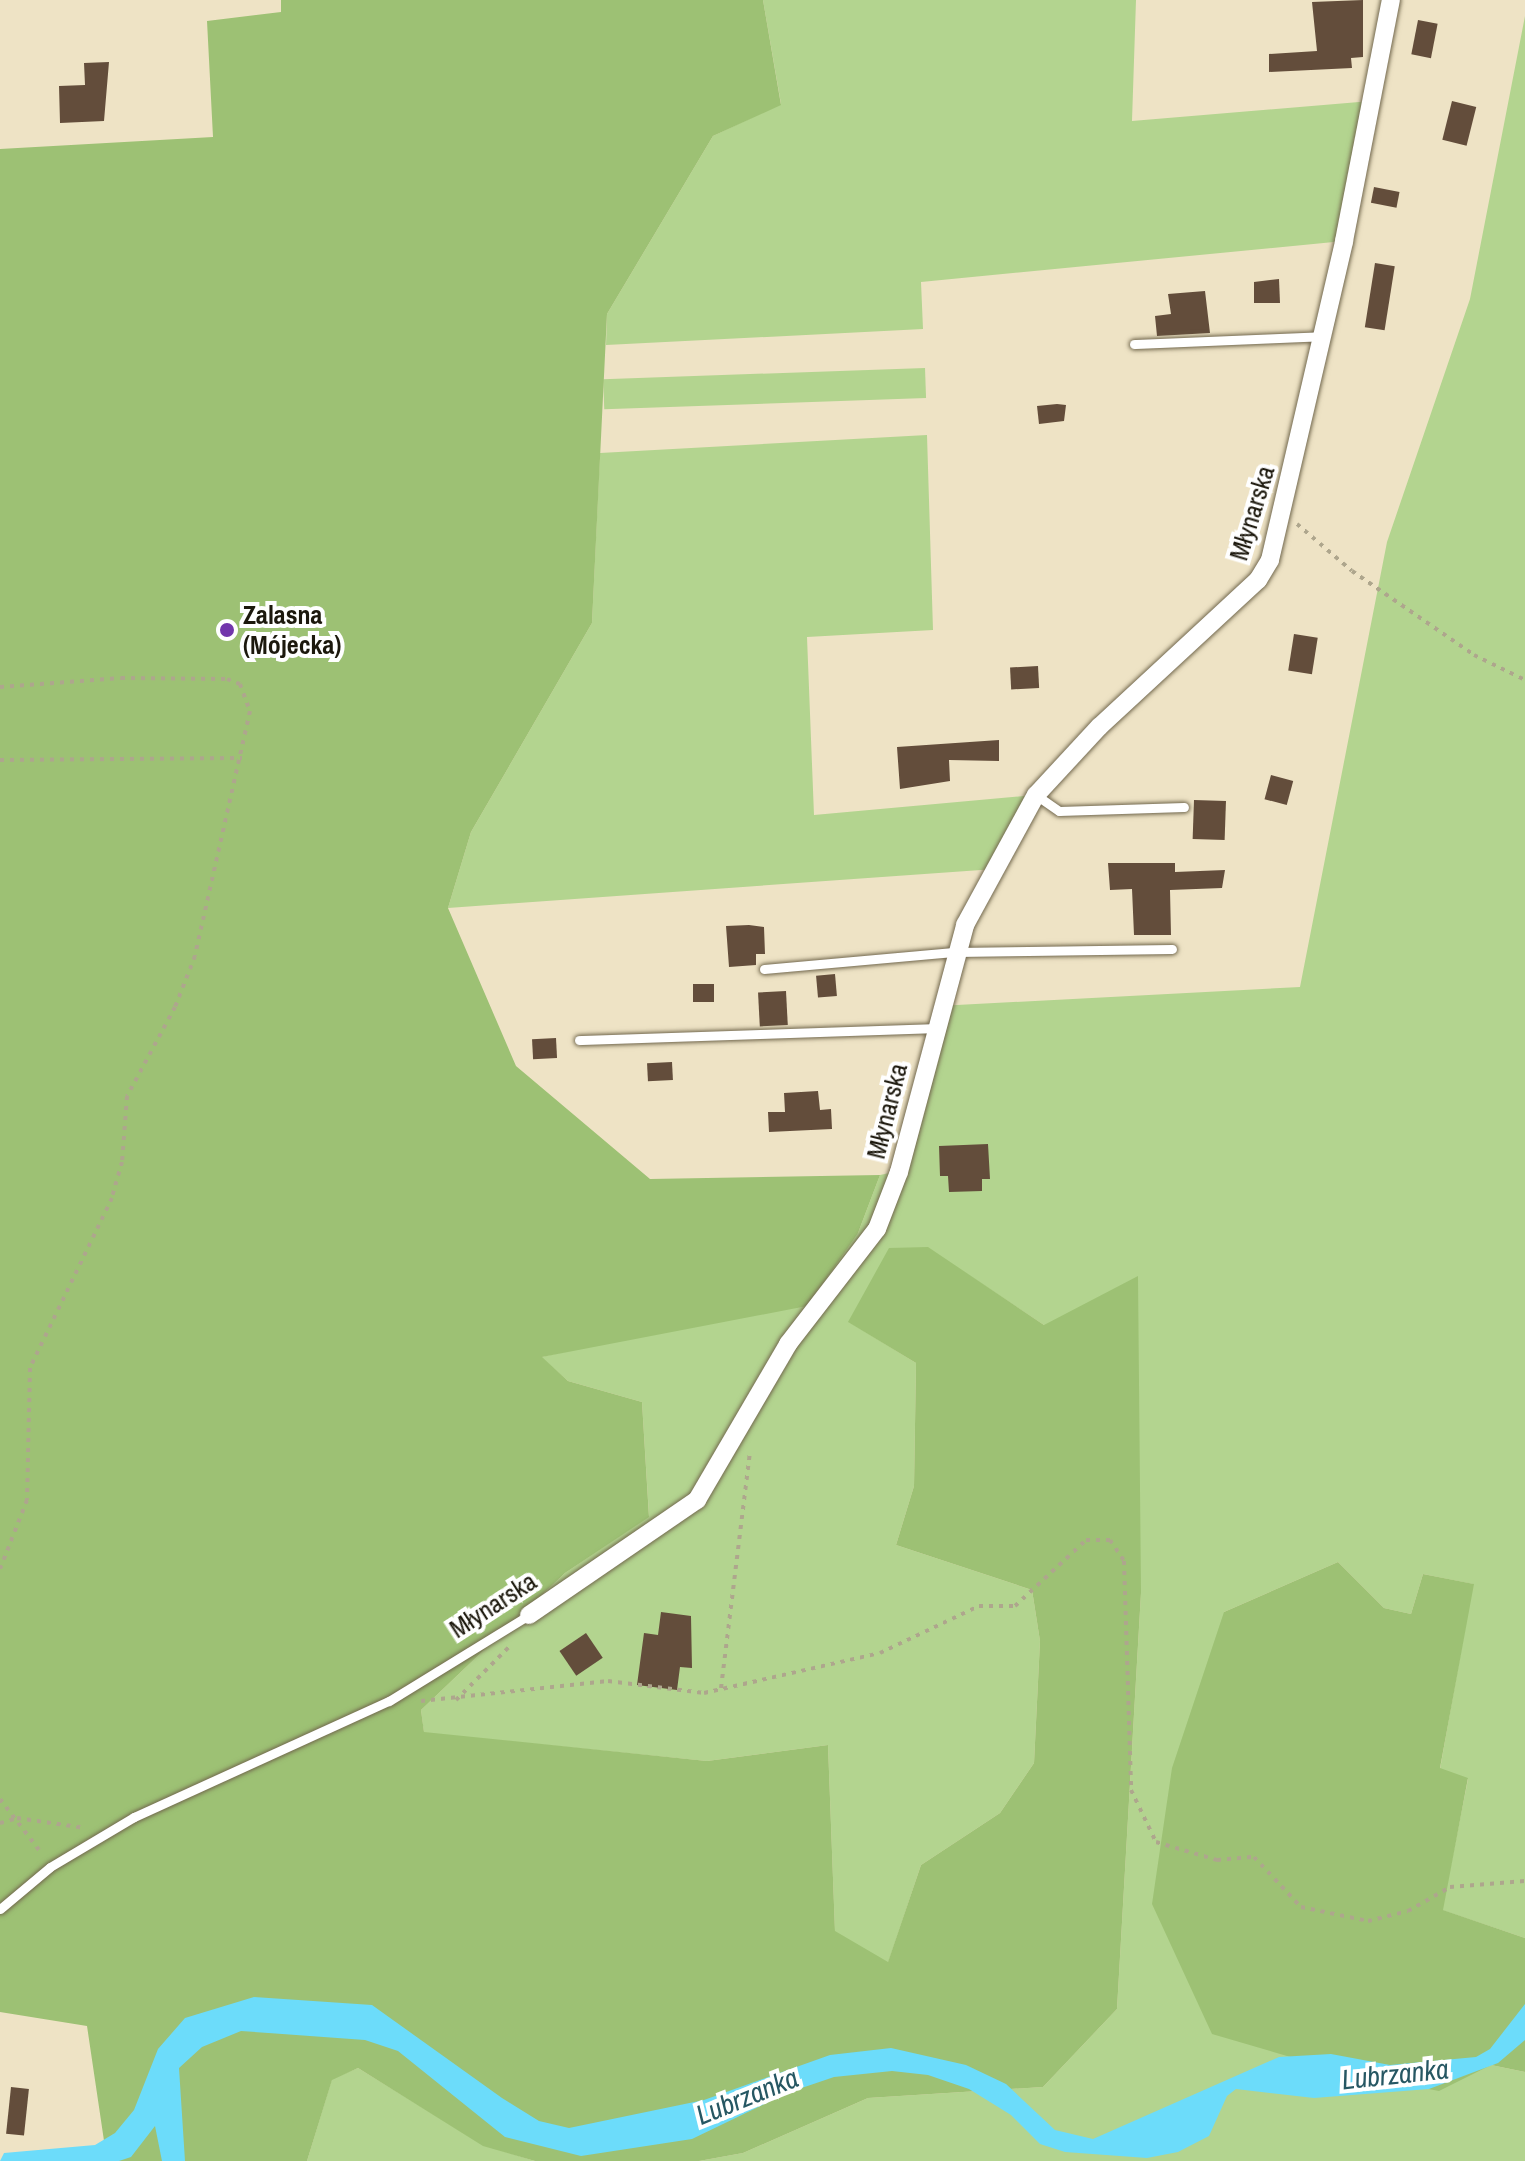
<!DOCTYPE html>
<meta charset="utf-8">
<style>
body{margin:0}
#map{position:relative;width:1525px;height:2161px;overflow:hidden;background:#eee3c5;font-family:"Archivo Narrow",sans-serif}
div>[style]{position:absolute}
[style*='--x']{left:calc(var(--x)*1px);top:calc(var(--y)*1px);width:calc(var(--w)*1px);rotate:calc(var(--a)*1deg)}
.green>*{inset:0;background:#b3d48f;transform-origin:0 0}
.forest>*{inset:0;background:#9dc174}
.water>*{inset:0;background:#6cdcfa}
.building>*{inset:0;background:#634d3b;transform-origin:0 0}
.path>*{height:4px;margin-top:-2px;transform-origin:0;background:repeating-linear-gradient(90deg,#aea68d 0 4px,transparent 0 10px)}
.roads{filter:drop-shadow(0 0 2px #72684e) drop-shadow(0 0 2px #72684e)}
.service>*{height:9px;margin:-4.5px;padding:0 4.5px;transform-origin:4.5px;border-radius:4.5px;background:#fff}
.minor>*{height:18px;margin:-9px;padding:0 9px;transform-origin:9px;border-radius:9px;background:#fff}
.dots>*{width:22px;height:22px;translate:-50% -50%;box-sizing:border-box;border:4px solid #fff;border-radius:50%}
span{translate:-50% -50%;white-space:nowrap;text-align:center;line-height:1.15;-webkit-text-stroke:8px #fff;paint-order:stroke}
.street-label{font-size:26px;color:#1c180d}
.poi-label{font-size:26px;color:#1c180d;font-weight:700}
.left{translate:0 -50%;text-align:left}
.water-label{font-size:28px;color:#265763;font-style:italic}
</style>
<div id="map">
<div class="green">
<div style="clip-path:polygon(763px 0,1136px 0,1132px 121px,1371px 101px,1344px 241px,921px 282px,923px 329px,606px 345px,607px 314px,713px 136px,781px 104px)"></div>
<div style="clip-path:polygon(1525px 16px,1525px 1938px,1442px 1910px,1468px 1779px,1440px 1769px,1473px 1584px,1423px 1574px,1411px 1614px,1384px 1608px,1338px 1562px,1224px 1612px,1491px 2065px,1525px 2072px,1525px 2161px,699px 2161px,743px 2153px,868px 2098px,1043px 2087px,1117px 2009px,1141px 1593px,1044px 1325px,928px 1248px,849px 1322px,916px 1363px,914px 1486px,896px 1545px,1032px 1590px,1040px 1641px,1034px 1763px,1000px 1813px,921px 1865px,888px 1963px,835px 1932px,828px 1745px,707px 1761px,424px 1733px,421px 1710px,565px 1573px,649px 1516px,642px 1402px,568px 1381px,541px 1357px,666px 1330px,858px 1233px,880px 1175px,899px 1171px,938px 1006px,1300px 987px,1387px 542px,1470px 299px)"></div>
<div style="left:925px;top:368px;width:30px;height:322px;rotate:88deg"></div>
<div style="clip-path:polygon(927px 435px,933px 630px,807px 637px,814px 815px,1036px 795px,995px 869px,448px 908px,471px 832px,592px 623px,600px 453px)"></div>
<div style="clip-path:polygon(358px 2068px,483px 2145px,535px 2161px,307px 2161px,332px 2079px)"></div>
</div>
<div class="forest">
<div style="clip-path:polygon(281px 0,763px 0,781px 105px,713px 136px,607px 314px,592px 623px,471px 832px,448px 908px,516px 1066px,650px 1179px,880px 1175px,858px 1233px,807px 1306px,542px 1357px,568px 1381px,642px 1402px,649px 1517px,565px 1573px,421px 1710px,424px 1732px,707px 1761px,828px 1745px,835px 1931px,888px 1962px,921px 1865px,1000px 1813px,1034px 1763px,1040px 1641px,1032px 1590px,896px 1545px,914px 1486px,916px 1363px,848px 1322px,889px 1248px,928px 1247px,1044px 1325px,1138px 1276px,1141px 1593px,1117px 2009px,1043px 2087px,868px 2098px,743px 2153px,699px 2161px,535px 2161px,483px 2146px,358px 2068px,332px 2080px,307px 2161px,107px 2161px,87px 2026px,0 2012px,0 149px,213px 137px,207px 21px,281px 12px)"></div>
<div style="clip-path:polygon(1338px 1562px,1384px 1608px,1411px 1614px,1423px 1574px,1474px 1584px,1440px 1768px,1468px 1778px,1443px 1910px,1525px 1938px,1525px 2072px,1491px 2065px,1439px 2091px,1345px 2073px,1212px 2034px,1152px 1904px,1172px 1768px,1224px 1612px)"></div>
</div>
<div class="water">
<div style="clip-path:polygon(254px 1997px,372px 2005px,502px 2098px,539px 2121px,569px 2128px,704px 2100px,830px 2055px,891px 2048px,966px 2065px,1006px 2084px,1055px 2130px,1093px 2139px,1279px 2057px,1331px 2054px,1390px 2065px,1476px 2057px,1490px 2049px,1525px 2004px,1525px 2040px,1498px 2063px,1429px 2089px,1314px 2098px,1236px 2089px,1227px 2096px,1209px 2136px,1178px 2152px,1147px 2158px,1065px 2152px,1040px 2144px,1011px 2115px,969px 2089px,928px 2075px,892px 2071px,834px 2077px,787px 2093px,692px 2139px,581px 2156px,505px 2137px,398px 2051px,365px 2040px,241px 2031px,202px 2047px,179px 2068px,185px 2161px,162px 2161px,155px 2126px,131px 2157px,119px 2161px,0 2161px,4px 2153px,95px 2145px,115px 2133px,134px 2110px,158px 2049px,185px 2018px)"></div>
</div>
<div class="building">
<div style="clip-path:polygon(1363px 0,1363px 57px,1351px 58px,1352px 68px,1269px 72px,1269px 54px,1317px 51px,1312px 2px)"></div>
<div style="left:1418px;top:20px;width:20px;height:35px;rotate:11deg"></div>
<div style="clip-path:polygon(109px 62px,104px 121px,60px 123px,59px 86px,85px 85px,84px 63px)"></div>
<div style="left:1452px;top:101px;width:25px;height:40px;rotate:14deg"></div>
<div style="left:1374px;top:187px;width:26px;height:16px;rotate:11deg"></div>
<div style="left:1375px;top:263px;width:20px;height:65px;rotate:9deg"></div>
<div style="clip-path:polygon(1279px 279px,1280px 303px,1254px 303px,1254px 282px)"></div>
<div style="clip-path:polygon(1205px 291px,1210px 333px,1157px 336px,1155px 316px,1171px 314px,1168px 294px)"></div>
<div style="clip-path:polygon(1057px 404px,1066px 405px,1064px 421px,1039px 424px,1037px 406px)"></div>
<div style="left:1294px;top:634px;width:24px;height:37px;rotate:9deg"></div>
<div style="left:1038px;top:666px;width:22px;height:28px;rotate:87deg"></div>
<div style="clip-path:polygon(999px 740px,999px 761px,949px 760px,950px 781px,900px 789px,897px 747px)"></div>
<div style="left:1271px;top:775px;width:23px;height:25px;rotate:15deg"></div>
<div style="left:1194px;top:800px;width:32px;height:39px;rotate:2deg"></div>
<div style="clip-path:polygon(1108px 863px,1175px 863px,1175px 872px,1225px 870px,1222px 888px,1170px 890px,1171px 935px,1134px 935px,1132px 889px,1110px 890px)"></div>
<div style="clip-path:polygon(749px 925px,764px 927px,765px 954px,756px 954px,756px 965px,729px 967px,726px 926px)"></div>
<div style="left:835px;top:974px;width:22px;height:19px;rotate:85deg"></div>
<div style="left:714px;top:984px;width:18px;height:21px;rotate:90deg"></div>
<div style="left:786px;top:991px;width:34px;height:28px;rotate:87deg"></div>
<div style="left:556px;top:1038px;width:20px;height:24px;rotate:87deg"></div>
<div style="left:672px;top:1062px;width:18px;height:25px;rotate:87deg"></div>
<div style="clip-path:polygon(818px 1091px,820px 1110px,831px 1109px,832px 1129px,769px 1132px,768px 1112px,785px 1112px,784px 1093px)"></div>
<div style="clip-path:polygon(988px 1144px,990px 1179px,982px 1179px,982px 1191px,949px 1192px,948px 1176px,940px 1176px,939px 1146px)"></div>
<div style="clip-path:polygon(661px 1612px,691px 1616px,692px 1668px,680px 1667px,677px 1690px,637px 1685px,644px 1633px,658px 1635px)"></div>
<div style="left:586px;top:1633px;width:30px;height:32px;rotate:56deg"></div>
<div style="left:11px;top:2087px;width:18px;height:47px;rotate:6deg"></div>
</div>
<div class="path">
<div style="--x:1297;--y:524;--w:72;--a:40.5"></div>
<div style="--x:1352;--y:571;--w:148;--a:34.5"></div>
<div style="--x:1474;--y:655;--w:57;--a:26.1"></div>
<div style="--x:0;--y:687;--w:121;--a:-4.3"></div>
<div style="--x:121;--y:678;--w:106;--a:0.5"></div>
<div style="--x:227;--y:679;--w:14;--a:21"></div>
<div style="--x:240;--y:684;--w:29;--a:70"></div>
<div style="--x:250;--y:711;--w:251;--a:102.7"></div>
<div style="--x:195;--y:956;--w:55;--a:111.4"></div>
<div style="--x:175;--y:1007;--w:101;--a:118.3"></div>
<div style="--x:127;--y:1096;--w:66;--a:94.3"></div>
<div style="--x:122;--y:1162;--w:37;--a:106"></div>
<div style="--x:112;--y:1198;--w:189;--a:115.8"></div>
<div style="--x:30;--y:1368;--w:132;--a:91.3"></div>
<div style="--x:27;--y:1500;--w:74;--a:111.4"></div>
<div style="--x:0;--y:760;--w:242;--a:-0.5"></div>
<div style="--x:721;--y:1688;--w:239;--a:-83"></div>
<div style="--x:456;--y:1700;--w:75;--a:-45"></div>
<div style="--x:421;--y:1701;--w:188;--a:-6.1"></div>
<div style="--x:608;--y:1681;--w:97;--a:7.1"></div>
<div style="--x:704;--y:1693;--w:180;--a:-12.8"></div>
<div style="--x:880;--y:1653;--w:110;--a:-25.4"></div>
<div style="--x:979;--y:1606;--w:36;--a:0"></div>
<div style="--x:1015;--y:1606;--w:97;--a:-42.9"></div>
<div style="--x:1086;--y:1540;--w:24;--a:0"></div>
<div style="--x:1110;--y:1540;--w:25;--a:56"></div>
<div style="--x:1124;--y:1561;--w:229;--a:88.2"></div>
<div style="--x:1131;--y:1790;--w:58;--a:64.3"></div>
<div style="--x:1156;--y:1842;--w:64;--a:16.4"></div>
<div style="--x:1217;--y:1860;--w:37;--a:-5"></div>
<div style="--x:1254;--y:1857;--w:69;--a:46.8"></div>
<div style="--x:1301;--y:1907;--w:68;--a:11.8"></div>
<div style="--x:1368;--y:1921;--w:41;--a:-14"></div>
<div style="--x:1408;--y:1911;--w:48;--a:-29.7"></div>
<div style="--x:1450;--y:1887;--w:75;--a:-4.6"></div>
<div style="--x:0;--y:1799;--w:69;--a:52.6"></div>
<div style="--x:0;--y:1823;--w:18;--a:-16"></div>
<div style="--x:17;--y:1818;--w:69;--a:8.4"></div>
</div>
<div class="roads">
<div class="service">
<div style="--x:1134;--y:344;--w:189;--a:-2.4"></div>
<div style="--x:1036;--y:795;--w:28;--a:35"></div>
<div style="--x:1059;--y:811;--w:125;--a:-1.8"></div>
<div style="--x:764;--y:969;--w:193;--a:-5.1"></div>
<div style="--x:956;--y:952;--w:216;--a:-0.8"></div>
<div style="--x:579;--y:1040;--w:355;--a:-1.9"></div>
<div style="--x:0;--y:1909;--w:65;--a:-40"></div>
<div style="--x:50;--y:1867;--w:98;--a:-30.8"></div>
<div style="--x:134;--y:1817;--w:280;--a:-24.5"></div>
<div style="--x:389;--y:1701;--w:164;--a:-31.6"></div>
</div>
<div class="minor">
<div style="--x:529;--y:1615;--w:204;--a:-34.4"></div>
<div style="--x:697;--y:1500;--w:181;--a:-59.7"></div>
<div style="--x:788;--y:1344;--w:145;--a:-52.3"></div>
<div style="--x:877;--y:1229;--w:61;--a:-68.9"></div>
<div style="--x:899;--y:1172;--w:256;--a:-75"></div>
<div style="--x:965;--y:925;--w:148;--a:-61.4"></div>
<div style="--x:1036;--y:795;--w:93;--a:-47.2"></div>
<div style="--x:1099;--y:727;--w:217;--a:-42.8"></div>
<div style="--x:1258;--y:580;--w:23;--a:-59"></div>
<div style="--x:1270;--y:560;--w:327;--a:-76.9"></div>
<div style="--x:1344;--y:241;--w:246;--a:-79"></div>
</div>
</div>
<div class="dots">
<div style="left:227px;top:630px;background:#7236ac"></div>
</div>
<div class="street-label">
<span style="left:1252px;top:513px;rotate:-73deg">Młynarska</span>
<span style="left:887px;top:1111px;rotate:-76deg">Młynarska</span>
<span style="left:493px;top:1605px;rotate:-33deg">Młynarska</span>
</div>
<div class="poi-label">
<span class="left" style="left:243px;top:630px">Zalasna<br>(Mójecka)</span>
</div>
<div class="water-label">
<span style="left:1395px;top:2074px;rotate:-6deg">Lubrzanka</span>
<span style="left:747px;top:2096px;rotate:-22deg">Lubrzanka</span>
</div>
</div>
